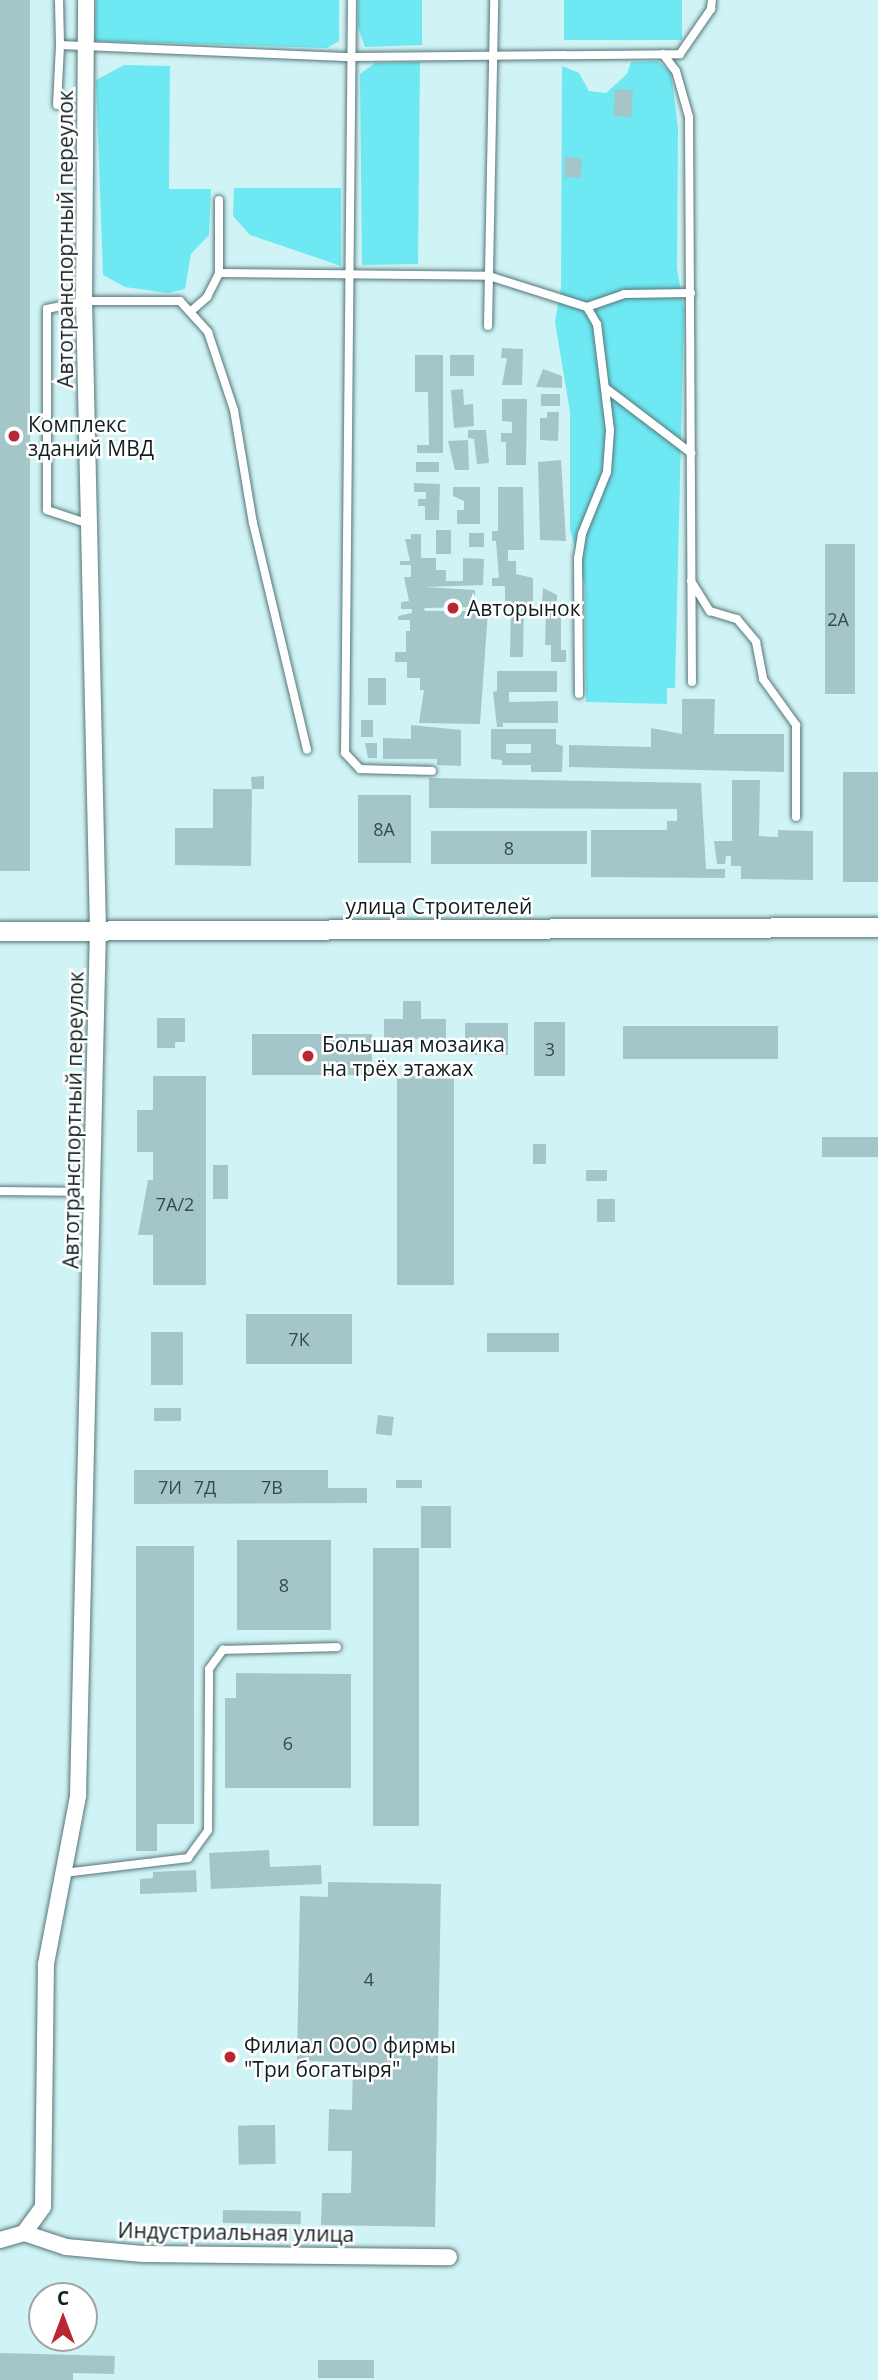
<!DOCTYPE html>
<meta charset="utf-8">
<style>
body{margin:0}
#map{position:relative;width:878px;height:2380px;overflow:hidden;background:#d0f3f5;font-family:"Open Sans",sans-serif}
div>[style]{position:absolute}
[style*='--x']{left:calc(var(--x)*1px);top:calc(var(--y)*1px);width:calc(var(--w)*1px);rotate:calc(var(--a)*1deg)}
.green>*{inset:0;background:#6ee9f3;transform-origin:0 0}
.building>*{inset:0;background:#a5c6c9;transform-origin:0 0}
.roads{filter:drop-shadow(0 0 2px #567578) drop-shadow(0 0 2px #567578)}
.service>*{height:8px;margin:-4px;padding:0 4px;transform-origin:4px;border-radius:4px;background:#fff}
.minor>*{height:16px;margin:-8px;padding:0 8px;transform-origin:8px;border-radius:8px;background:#fff}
.tertiary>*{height:19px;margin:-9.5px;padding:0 9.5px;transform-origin:9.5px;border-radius:9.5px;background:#fff}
.dots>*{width:19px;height:19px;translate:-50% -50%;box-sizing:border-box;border:4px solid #fff;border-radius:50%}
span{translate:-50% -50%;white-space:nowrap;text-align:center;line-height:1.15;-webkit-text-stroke:5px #fff;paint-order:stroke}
.number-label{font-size:18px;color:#37494a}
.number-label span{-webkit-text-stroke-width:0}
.street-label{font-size:21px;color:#121f20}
.poi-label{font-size:21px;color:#121f20}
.left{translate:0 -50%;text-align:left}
.north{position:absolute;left:28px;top:2282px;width:70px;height:70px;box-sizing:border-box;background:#fff;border:2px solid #a0a5a6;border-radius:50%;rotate:0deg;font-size:19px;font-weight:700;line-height:28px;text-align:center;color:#121f20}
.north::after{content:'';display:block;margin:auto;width:24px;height:32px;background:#b82734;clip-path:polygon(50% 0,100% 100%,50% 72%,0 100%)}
</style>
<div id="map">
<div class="green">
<div style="clip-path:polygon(96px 0,339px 0,339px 41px,327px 48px,95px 41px)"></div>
<div style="clip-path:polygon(358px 0,422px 0,422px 45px,365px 47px,358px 27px)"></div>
<div style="left:564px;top:0;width:118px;height:40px"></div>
<div style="clip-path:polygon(658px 61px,671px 73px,678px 128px,677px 268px,684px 310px,675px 688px,667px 688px,667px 704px,586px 702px,585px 585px,570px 529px,570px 412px,555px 322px,561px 287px,562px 66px,579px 73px,589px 91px,606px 93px,627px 74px,631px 62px)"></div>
<div style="clip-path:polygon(420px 62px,418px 264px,362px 265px,360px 74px,375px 63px)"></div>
<div style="clip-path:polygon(124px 65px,170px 66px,169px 189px,211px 189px,209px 235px,191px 254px,185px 289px,168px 293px,125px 287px,103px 275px,96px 80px)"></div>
<div style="clip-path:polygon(234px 188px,341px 188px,341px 266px,250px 235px,233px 216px)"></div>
</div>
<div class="building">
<div style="left:0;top:0;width:30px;height:871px"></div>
<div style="left:615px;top:89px;width:18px;height:27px;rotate:3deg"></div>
<div style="left:565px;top:157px;width:17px;height:20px;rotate:3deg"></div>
<div style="clip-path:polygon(502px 348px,523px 349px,522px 385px,502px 385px,507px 358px,501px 358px)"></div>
<div style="clip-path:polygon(415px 355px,443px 355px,443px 453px,417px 453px,417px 445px,429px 445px,428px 392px,415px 392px)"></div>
<div style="left:450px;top:355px;width:24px;height:21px"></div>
<div style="clip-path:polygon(543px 369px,562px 376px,562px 388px,536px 387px)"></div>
<div style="clip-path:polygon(463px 389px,464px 405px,473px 404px,474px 426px,454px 428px,451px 390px)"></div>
<div style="left:541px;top:394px;width:19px;height:12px"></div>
<div style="clip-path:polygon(502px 399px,527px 399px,526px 465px,506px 465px,506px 442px,501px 442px,501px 433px,512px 433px,512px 422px,502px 421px)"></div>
<div style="clip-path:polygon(547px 412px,559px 412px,558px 441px,540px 440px,540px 418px,547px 418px)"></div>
<div style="clip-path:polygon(468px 430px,486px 430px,489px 463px,477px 464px,474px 439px,468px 438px)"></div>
<div style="clip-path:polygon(468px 440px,469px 470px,455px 470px,448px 441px)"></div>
<div style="clip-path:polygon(561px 460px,566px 541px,540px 540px,538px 462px)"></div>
<div style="left:439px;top:462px;width:10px;height:23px;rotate:90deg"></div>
<div style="clip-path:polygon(414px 483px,440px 484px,439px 520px,425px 520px,425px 506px,418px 506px,418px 499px,426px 499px,426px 492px,414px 492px)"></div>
<div style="clip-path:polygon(453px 487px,480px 487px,480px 524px,457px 524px,457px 510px,464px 510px,464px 501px,453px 496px)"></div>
<div style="clip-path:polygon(498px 487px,523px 487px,524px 550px,508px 550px,508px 561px,516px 561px,516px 574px,533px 578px,533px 605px,524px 605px,523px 657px,510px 657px,511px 601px,505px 601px,505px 586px,492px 586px,492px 578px,499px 578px,496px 541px,492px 541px,492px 531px,498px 531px)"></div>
<div style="left:436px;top:530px;width:15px;height:24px"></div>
<div style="left:469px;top:533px;width:15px;height:14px"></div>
<div style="clip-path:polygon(411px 534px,421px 534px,421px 558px,436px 558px,436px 570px,446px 570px,446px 581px,463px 581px,463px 558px,484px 559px,483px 585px,424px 587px,475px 590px,475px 607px,424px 608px,425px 611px,488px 611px,480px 724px,419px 723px,424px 690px,420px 690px,420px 678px,407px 678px,407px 662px,395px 662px,395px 652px,406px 652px,406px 631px,410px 631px,410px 620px,398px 620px,398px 616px,412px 613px,412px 609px,401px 609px,401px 602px,409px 601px,404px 577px,411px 577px,411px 565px,400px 565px,400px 561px,410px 561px,405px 539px,411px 539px)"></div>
<div style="left:825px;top:544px;width:30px;height:150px"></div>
<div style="clip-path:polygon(543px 588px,557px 595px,557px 605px,542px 604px)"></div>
<div style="clip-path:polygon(546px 611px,561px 612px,561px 650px,566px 650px,566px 662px,551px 662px,551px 645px,545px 645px)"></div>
<div style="clip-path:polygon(497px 671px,557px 671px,557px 692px,509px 692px,509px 702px,558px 701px,558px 723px,503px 723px,503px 727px,497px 727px,493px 692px,497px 691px)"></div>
<div style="left:386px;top:678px;width:27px;height:18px;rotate:90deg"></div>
<div style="clip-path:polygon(682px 699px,715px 699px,714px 734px,784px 734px,784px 772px,569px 767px,569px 745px,651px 747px,651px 728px,682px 734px)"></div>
<div style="left:361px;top:720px;width:12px;height:17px"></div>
<div style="clip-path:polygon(411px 725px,461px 730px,461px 766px,437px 765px,437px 759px,383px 759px,383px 738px,411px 739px)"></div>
<div style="clip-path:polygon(evenodd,491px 729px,556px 729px,556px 744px,563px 746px,562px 772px,531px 772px,531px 765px,502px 765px,502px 760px,491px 759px,491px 729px,506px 744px,531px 744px,531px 753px,506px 753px,506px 744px)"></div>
<div style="clip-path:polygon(365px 743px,377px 743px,377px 758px,368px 758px)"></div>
<div style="left:843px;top:772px;width:35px;height:110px"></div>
<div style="clip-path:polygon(264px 776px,264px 789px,252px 789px,251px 777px)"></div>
<div style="clip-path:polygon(429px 778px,701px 783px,706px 869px,725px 869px,725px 878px,591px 877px,591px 830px,667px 830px,667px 821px,677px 821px,677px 809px,429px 808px)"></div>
<div style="clip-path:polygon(732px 780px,760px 780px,759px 836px,778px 837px,778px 830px,813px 831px,813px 880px,741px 879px,741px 866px,731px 866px,731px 856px,726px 856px,725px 864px,717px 864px,714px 841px,732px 841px)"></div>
<div style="clip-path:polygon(213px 789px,252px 789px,251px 866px,175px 865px,175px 828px,213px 828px)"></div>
<div style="left:358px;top:795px;width:53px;height:68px"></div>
<div style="left:431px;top:831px;width:156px;height:33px"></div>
<div style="clip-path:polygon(403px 1001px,421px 1001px,421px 1019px,446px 1019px,446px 1039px,384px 1039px,384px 1019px,403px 1019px)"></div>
<div style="clip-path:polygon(157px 1018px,185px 1018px,185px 1042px,175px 1042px,175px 1048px,157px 1048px)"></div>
<div style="left:534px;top:1022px;width:31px;height:54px"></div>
<div style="left:465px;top:1023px;width:43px;height:32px"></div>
<div style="left:623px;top:1026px;width:155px;height:33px"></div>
<div style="left:252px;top:1034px;width:120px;height:41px"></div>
<div style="clip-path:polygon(153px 1076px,206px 1076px,206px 1285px,153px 1285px,153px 1235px,138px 1235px,148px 1180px,153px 1180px,153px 1152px,137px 1152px,137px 1110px,153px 1110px)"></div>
<div style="left:397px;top:1076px;width:57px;height:209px"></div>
<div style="left:822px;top:1137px;width:56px;height:20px"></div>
<div style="left:533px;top:1144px;width:13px;height:20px"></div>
<div style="left:213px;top:1165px;width:15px;height:34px"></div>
<div style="left:586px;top:1170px;width:21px;height:11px"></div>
<div style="left:597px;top:1199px;width:18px;height:23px"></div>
<div style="left:246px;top:1314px;width:106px;height:50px"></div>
<div style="left:151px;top:1332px;width:32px;height:53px"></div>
<div style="left:487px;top:1333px;width:72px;height:19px"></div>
<div style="left:154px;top:1408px;width:27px;height:13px"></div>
<div style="left:378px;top:1415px;width:16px;height:19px;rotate:7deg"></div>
<div style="clip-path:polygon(134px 1470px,328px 1470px,328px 1488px,367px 1488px,367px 1503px,134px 1504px)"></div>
<div style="left:396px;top:1480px;width:26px;height:8px"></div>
<div style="left:421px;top:1506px;width:30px;height:42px"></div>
<div style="left:237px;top:1540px;width:94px;height:90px"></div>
<div style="clip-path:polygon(136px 1546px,194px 1546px,194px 1824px,157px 1824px,157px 1851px,136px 1851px)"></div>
<div style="left:373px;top:1548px;width:46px;height:278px"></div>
<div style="clip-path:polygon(236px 1673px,351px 1674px,351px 1788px,225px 1788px,225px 1698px,236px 1698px)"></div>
<div style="clip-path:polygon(269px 1850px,270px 1867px,321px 1865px,322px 1884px,211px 1889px,209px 1853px)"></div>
<div style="clip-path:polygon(196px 1870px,197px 1892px,140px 1894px,140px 1879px,153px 1878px,153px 1872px)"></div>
<div style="clip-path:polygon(328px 1882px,441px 1884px,435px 2227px,321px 2225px,322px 2193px,351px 2193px,352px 2151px,328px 2151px,329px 2109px,352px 2110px,353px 2062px,297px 2061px,300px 1896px,328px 1897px)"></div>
<div style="left:275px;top:2125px;width:39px;height:37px;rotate:89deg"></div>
<div style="left:223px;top:2210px;width:78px;height:13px;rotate:1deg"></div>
<div style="clip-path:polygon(0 2353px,115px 2356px,114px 2374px,73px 2373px,73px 2380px,0 2380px)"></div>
<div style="left:318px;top:2360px;width:56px;height:18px"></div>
</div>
<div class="roads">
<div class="service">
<div style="--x:59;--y:0;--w:45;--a:88.7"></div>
<div style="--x:60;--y:45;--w:291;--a:2.4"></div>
<div style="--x:351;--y:57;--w:329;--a:-0.5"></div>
<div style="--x:680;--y:54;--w:55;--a:-55.4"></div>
<div style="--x:711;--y:9;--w:9;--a:-84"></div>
<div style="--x:352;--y:0;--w:753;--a:90.53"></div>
<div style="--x:345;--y:753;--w:22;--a:47"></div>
<div style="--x:360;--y:769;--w:72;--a:1.6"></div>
<div style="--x:663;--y:54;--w:21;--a:53"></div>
<div style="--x:676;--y:71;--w:48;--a:74.2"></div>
<div style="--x:689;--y:117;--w:565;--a:89.7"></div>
<div style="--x:57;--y:105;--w:60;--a:-87.1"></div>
<div style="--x:219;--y:200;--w:73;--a:90"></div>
<div style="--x:587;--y:307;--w:39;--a:-19"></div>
<div style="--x:624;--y:294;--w:67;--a:-0.9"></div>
<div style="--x:190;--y:312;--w:23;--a:-41"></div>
<div style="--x:207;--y:297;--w:27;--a:-63"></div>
<div style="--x:219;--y:273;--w:270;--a:0.6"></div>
<div style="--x:489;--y:276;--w:103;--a:17.6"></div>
<div style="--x:587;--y:307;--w:20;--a:60"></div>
<div style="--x:597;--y:324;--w:107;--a:83"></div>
<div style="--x:610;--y:430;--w:42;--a:94.1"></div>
<div style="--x:607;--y:472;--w:67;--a:112"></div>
<div style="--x:582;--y:534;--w:24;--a:99"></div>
<div style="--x:578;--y:558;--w:136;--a:89.6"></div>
<div style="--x:488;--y:326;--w:326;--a:-88.9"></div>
<div style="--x:607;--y:389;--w:106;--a:37.3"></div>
<div style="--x:89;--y:524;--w:44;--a:-161.6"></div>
<div style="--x:47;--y:510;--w:201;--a:-90"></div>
<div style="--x:47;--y:309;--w:38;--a:-12"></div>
<div style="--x:84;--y:301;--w:96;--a:0"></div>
<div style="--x:180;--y:301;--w:42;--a:47.9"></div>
<div style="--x:208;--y:332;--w:82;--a:71.6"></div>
<div style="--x:234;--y:410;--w:115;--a:80.5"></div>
<div style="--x:253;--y:523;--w:233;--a:76.6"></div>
<div style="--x:691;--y:581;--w:36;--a:58"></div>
<div style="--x:710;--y:611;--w:28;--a:17"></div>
<div style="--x:737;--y:619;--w:30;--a:50"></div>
<div style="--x:756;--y:642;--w:38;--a:79"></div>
<div style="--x:763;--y:679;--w:57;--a:54.3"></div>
<div style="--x:796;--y:725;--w:92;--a:90"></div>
<div style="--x:0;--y:1191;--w:92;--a:0.6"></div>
<div style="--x:64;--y:1873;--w:125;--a:-6.9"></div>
<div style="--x:188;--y:1858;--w:34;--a:-54"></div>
<div style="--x:208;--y:1830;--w:161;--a:-89.6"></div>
<div style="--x:209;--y:1669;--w:24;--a:-54"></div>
<div style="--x:223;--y:1650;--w:114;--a:-1.5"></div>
</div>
<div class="minor">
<div style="--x:24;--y:2233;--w:32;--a:-54"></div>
<div style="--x:43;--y:2207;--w:243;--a:-89.3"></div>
<div style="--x:46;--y:1964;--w:171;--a:-79.2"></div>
<div style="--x:78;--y:1796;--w:865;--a:-88.68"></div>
<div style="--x:98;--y:931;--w:630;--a:-91.27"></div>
<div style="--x:84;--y:301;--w:301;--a:-89.6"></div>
<div style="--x:24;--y:2233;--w:44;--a:18.4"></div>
<div style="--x:66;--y:2247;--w:77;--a:5.2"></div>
<div style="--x:143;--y:2254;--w:306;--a:0.6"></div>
<div style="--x:0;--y:2240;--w:25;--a:-16"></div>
</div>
<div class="tertiary">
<div style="--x:0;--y:931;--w:878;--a:-0.26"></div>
</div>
</div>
<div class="dots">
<div style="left:14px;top:436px;background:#b82734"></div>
<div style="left:453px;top:608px;background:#b82734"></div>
<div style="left:308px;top:1056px;background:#b82734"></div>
<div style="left:230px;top:2057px;background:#b82734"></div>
</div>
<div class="number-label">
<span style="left:838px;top:619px">2А</span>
<span style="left:384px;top:829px">8А</span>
<span style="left:509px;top:848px">8</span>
<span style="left:550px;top:1049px">3</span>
<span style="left:175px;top:1204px">7А/2</span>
<span style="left:299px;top:1339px">7К</span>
<span style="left:170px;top:1487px">7И</span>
<span style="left:205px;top:1487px">7Д</span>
<span style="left:272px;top:1487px">7В</span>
<span style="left:284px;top:1585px">8</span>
<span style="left:288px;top:1743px">6</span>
<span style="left:369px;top:1979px">4</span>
</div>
<div class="street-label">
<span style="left:65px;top:239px;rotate:-90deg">Автотранспортный переулок</span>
<span style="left:439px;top:906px">улица Строителей</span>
<span style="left:73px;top:1120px;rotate:-89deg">Автотранспортный переулок</span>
<span style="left:236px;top:2232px;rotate:1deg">Индустриальная улица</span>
</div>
<div class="poi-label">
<span class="left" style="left:28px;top:436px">Комплекс<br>зданий МВД</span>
<span class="left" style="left:467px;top:608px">Авторынок</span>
<span class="left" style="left:322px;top:1056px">Большая мозаика<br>на трёх этажах</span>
<span class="left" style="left:244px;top:2057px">Филиал ООО фирмы<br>"Три богатыря"</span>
</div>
<div class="north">С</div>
</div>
